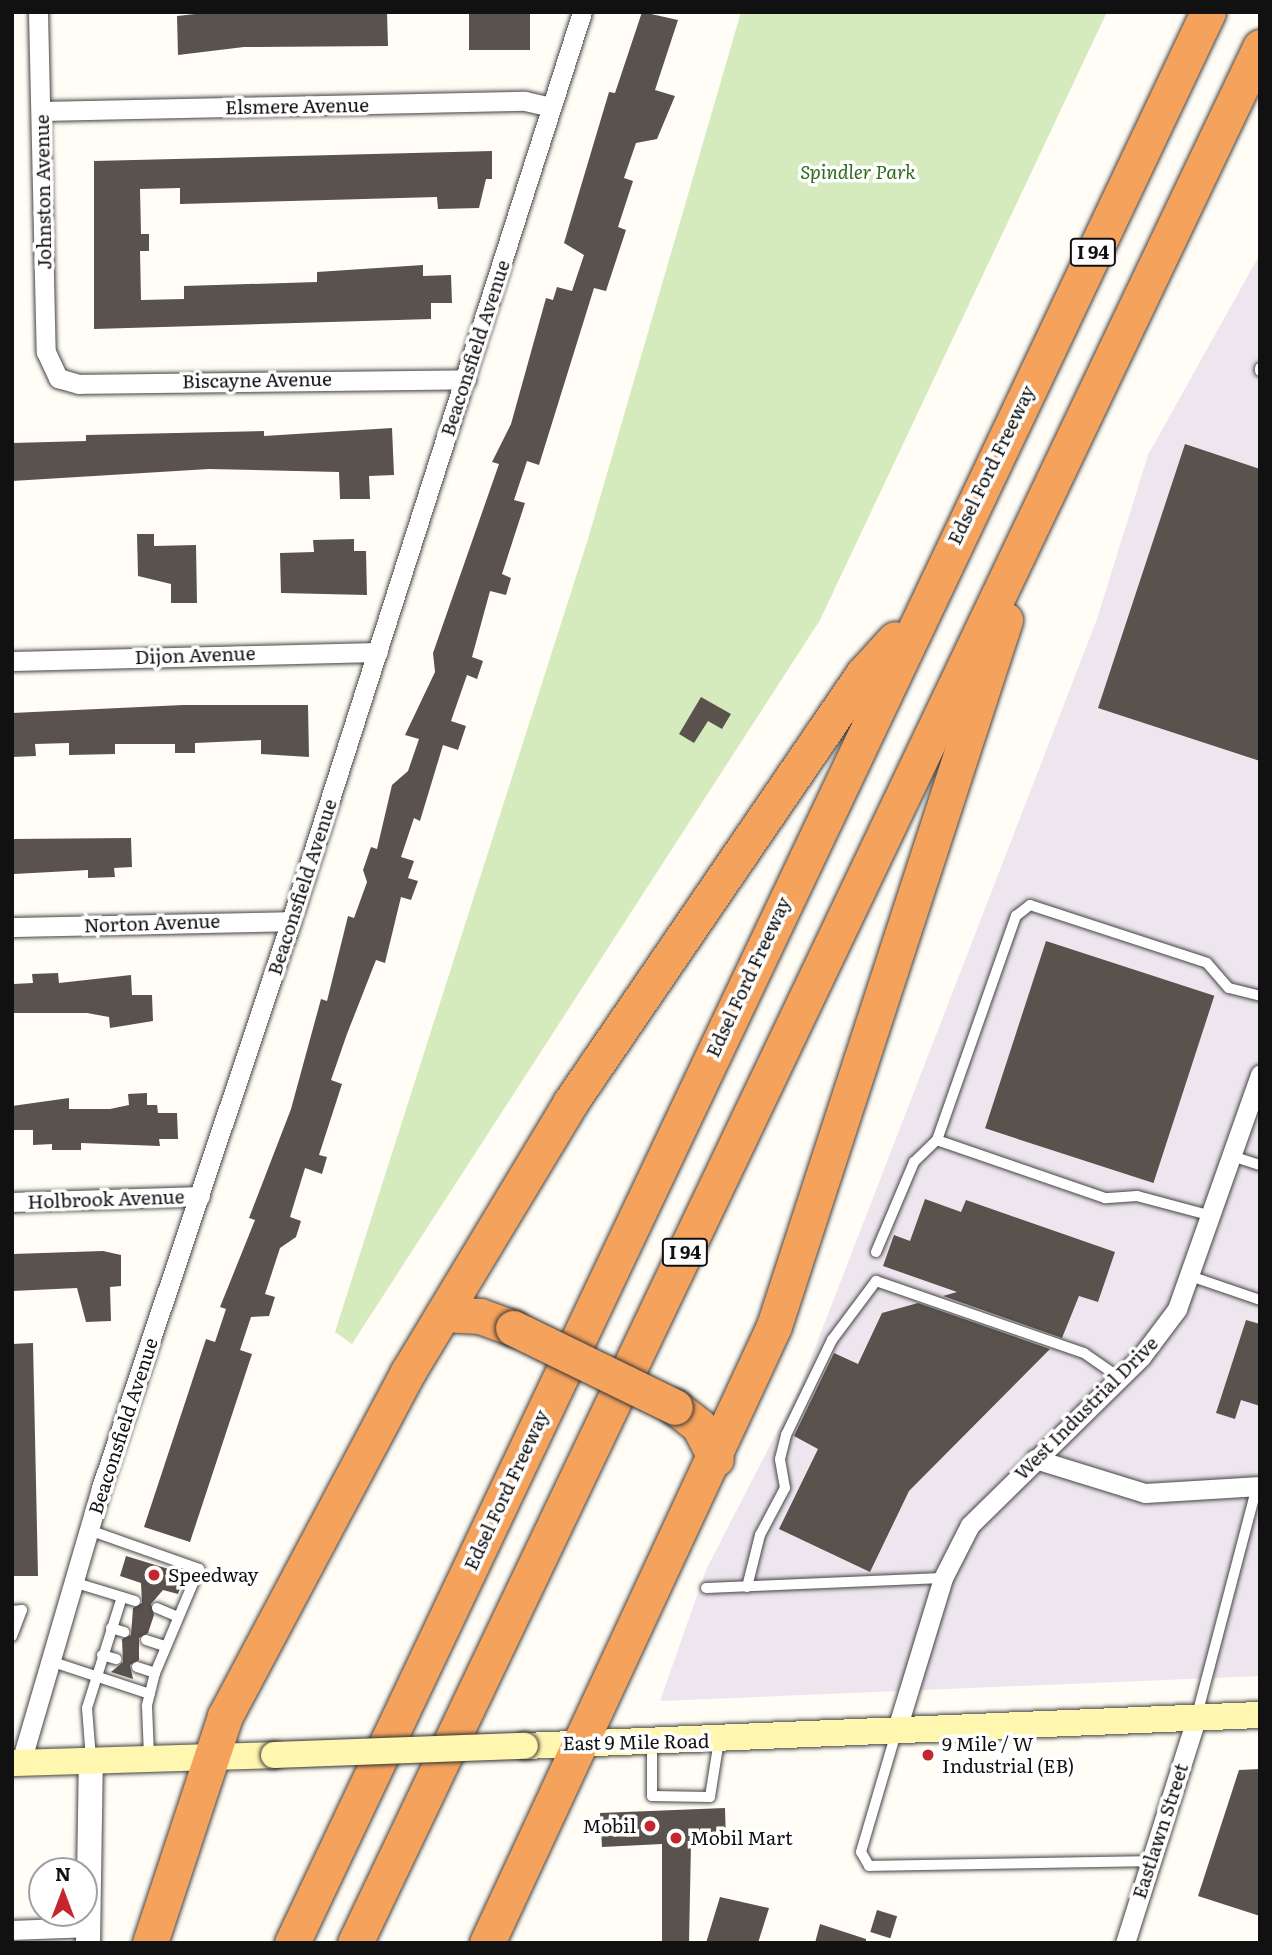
<!DOCTYPE html>
<style>
body{margin:0}
#map{position:relative;width:1272px;height:1955px;overflow:hidden;background:#fffdf5;font-family:Literata,serif}
div>[style]{position:absolute}
[style*='--x']{left:calc(var(--x)*1px);top:calc(var(--y)*1px);width:calc(var(--w)*1px);rotate:calc(var(--a)*1deg)}
.industrial>*{inset:0;background:#eee6ef}
.green>*{inset:0;background:#d5ebbd}
.building>*{inset:0;background:#5a524d;transform-origin:0 0}
.roads{filter:drop-shadow(0 0 2px #444) drop-shadow(0 0 2px #444)}
.service>*{height:10px;margin:-5px;padding:0 5px;transform-origin:5px;border-radius:5px;background:#fff}
.minor>*{height:19px;margin:-9.5px;padding:0 9.5px;transform-origin:9.5px;border-radius:9.5px;background:#fff}
.tertiary>*{height:24px;margin:-12px;padding:0 12px;transform-origin:12px;border-radius:12px;background:#fff}
.secondary>*{height:26px;margin:-13px;padding:0 13px;transform-origin:13px;border-radius:13px;background:#fff6b0}
.motorway>*{height:35px;margin:-17.5px;padding:0 17.5px;transform-origin:17.5px;border-radius:17.5px;background:#f5a25d}
.bridges{filter:drop-shadow(0 0 2px #333) drop-shadow(0 0 2px #333)}
.secondary-bridge>*{height:26px;margin:-13px;padding:0 13px;transform-origin:13px;border-radius:13px;background:#fff6b0}
.motorway-bridge>*{height:35px;margin:-17.5px;padding:0 17.5px;transform-origin:17.5px;border-radius:17.5px;background:#f5a25d}
.dots>*{width:19px;height:19px;translate:-50% -50%;box-sizing:border-box;border:4px solid #fff;border-radius:50%}
span{translate:-50% -50%;white-space:nowrap;text-align:center;line-height:1.15;-webkit-text-stroke:7px #fff;paint-order:stroke}
.shield-label span{padding:2px 5px;background:#fff;border:2px solid;border-radius:5px;-webkit-text-stroke-width:0}
.shield-label{font-size:18px;color:#111;font-weight:700}
.street-label{font-size:19px;color:#111}
.park-label{font-size:19px;color:#2f6b1f;font-style:italic}
.poi-label{font-size:19px;color:#111}
.left{translate:0 -50%;text-align:left}
.right{translate:-100% -50%;text-align:right}
.frame{position:absolute;inset:0;border:14px solid #111;pointer-events:none}
.north{position:absolute;left:28px;top:1857px;width:70px;height:70px;box-sizing:border-box;background:#fff;border:2px solid #a0a0a0;border-radius:50%;rotate:0deg;font-size:19px;font-weight:700;line-height:28px;text-align:center;color:#111}
.north::after{content:'';display:block;margin:auto;width:24px;height:32px;background:#c4262e;clip-path:polygon(50% 0,100% 100%,50% 72%,0 100%)}
</style>
<div id="map">
<div class="industrial">
<div style="clip-path:polygon(1260px 254px,1260px 1676px,660px 1701px,706px 1570px,799px 1389px,1097px 619px,1148px 455px)"></div>
</div>
<div class="green">
<div style="clip-path:polygon(741px 12px,1107px 12px,820px 620px,352px 1344px,335px 1332px,588px 539px)"></div>
</div>
<div class="building">
<div style="clip-path:polygon(213px 12px,387px 12px,388px 46px,244px 47px,178px 55px,177px 16px)"></div>
<div style="left:469px;top:12px;width:61px;height:38px"></div>
<div style="clip-path:polygon(642px 12px,678px 20px,655px 90px,675px 96px,657px 139px,636px 143px,624px 178px,633px 181px,618px 227px,626px 230px,606px 291px,594px 288px,539px 465px,527px 461px,514px 500px,525px 503px,502px 574px,511px 578px,506px 595px,490px 591px,472px 657px,483px 661px,477px 679px,467px 675px,451px 721px,466px 726px,458px 750px,443px 745px,420px 821px,414px 818px,401px 857px,414px 861px,408px 878px,418px 881px,411px 900px,401px 897px,385px 963px,376px 960px,347px 1034px,331px 1080px,342px 1084px,319px 1155px,327px 1157px,322px 1174px,305px 1168px,290px 1217px,301px 1221px,296px 1237px,280px 1248px,265px 1294px,275px 1297px,269px 1316px,251px 1317px,240px 1350px,252px 1354px,190px 1542px,144px 1527px,206px 1339px,215px 1342px,226px 1309px,220px 1307px,255px 1220px,249px 1218px,291px 1109px,321px 999px,327px 1001px,348px 916px,354px 918px,367px 882px,363px 870px,371px 847px,377px 849px,392px 785px,408px 771px,419px 739px,405px 735px,435px 672px,433px 653px,499px 464px,492px 462px,511px 424px,546px 298px,553px 300px,557px 287px,572px 291px,584px 255px,564px 243px,609px 92px,615px 93px)"></div>
<div style="clip-path:polygon(492px 151px,492px 179px,486px 179px,479px 208px,438px 209px,437px 197px,180px 204px,180px 188px,140px 189px,141px 234px,149px 234px,149px 251px,140px 251px,141px 300px,184px 299px,184px 286px,317px 282px,317px 272px,423px 265px,423px 276px,451px 275px,452px 303px,431px 303px,431px 319px,94px 329px,94px 161px)"></div>
<div style="clip-path:polygon(392px 428px,394px 475px,369px 476px,370px 499px,340px 499px,339px 472px,209px 469px,12px 481px,12px 443px,86px 441px,86px 435px,264px 431px,264px 436px)"></div>
<div style="clip-path:polygon(1185px 444px,1260px 469px,1260px 761px,1098px 708px)"></div>
<div style="clip-path:polygon(137px 534px,154px 534px,154px 546px,196px 545px,197px 603px,171px 603px,171px 584px,138px 576px)"></div>
<div style="clip-path:polygon(354px 539px,354px 551px,366px 551px,367px 595px,281px 593px,280px 553px,314px 552px,313px 540px)"></div>
<div style="clip-path:polygon(701px 697px,731px 714px,722px 729px,708px 721px,694px 743px,679px 734px)"></div>
<div style="clip-path:polygon(183px 705px,308px 705px,309px 757px,261px 754px,261px 740px,195px 743px,195px 753px,175px 753px,175px 744px,115px 744px,115px 754px,69px 755px,69px 743px,35px 744px,36px 756px,12px 757px,12px 713px)"></div>
<div style="clip-path:polygon(131px 838px,132px 867px,114px 868px,115px 877px,88px 878px,88px 870px,14px 874px,12px 839px)"></div>
<div style="left:1046px;top:941px;width:177px;height:197px;rotate:18deg"></div>
<div style="clip-path:polygon(58px 973px,59px 983px,131px 975px,132px 995px,152px 995px,153px 1021px,110px 1028px,109px 1017px,87px 1013px,14px 1013px,13px 984px,33px 983px,32px 974px)"></div>
<div style="clip-path:polygon(147px 1093px,147px 1105px,157px 1105px,158px 1113px,177px 1113px,178px 1139px,159px 1139px,160px 1146px,81px 1143px,81px 1150px,52px 1150px,52px 1144px,33px 1145px,33px 1130px,12px 1130px,12px 1106px,69px 1098px,69px 1109px,110px 1109px,129px 1105px,128px 1094px)"></div>
<div style="clip-path:polygon(925px 1199px,961px 1212px,966px 1200px,1115px 1252px,1098px 1302px,1079px 1296px,1062px 1338px,943px 1296px,957px 1292px,883px 1266px,894px 1235px,910px 1241px)"></div>
<div style="clip-path:polygon(103px 1251px,121px 1255px,121px 1286px,110px 1287px,111px 1321px,86px 1322px,77px 1288px,12px 1291px,12px 1254px)"></div>
<div style="clip-path:polygon(918px 1303px,1050px 1349px,909px 1491px,870px 1572px,779px 1529px,818px 1449px,794px 1436px,834px 1353px,858px 1364px,882px 1313px)"></div>
<div style="clip-path:polygon(1246px 1320px,1260px 1324px,1260px 1406px,1241px 1400px,1235px 1419px,1216px 1413px)"></div>
<div style="clip-path:polygon(33px 1343px,38px 1576px,12px 1576px,12px 1344px)"></div>
<div style="clip-path:polygon(126px 1556px,185px 1574px,178px 1594px,163px 1590px,151px 1604px,154px 1615px,148px 1633px,139px 1638px,139px 1660px,130px 1665px,133px 1679px,111px 1672px,123px 1662px,122px 1639px,131px 1635px,133px 1608px,142px 1603px,141px 1583px,120px 1576px)"></div>
<div style="clip-path:polygon(1260px 1769px,1260px 1916px,1198px 1896px,1239px 1770px)"></div>
<div style="clip-path:polygon(725px 1808px,726px 1842px,691px 1843px,689px 1943px,662px 1943px,662px 1844px,602px 1847px,600px 1813px)"></div>
<div style="clip-path:polygon(720px 1897px,769px 1908px,758px 1943px,706px 1943px)"></div>
<div style="left:877px;top:1910px;width:21px;height:23px;rotate:17deg"></div>
<div style="clip-path:polygon(820px 1924px,866px 1939px,866px 1943px,815px 1943px)"></div>
</div>
<div class="roads">
<div class="service">
<div style="--x:1260;--y:368;--w:3;--a:90"></div>
<div style="--x:1232;--y:1156;--w:29;--a:18"></div>
<div style="--x:1212;--y:1216;--w:78;--a:-165.1"></div>
<div style="--x:1137;--y:1196;--w:32;--a:176"></div>
<div style="--x:1105;--y:1198;--w:178;--a:-161"></div>
<div style="--x:937;--y:1140;--w:238;--a:-70.6"></div>
<div style="--x:1016;--y:916;--w:18;--a:-38"></div>
<div style="--x:1030;--y:905;--w:186;--a:18.1"></div>
<div style="--x:1207;--y:963;--w:33;--a:49"></div>
<div style="--x:1229;--y:988;--w:32;--a:14"></div>
<div style="--x:876;--y:1252;--w:98;--a:-67.1"></div>
<div style="--x:914;--y:1162;--w:32;--a:-44"></div>
<div style="--x:1193;--y:1277;--w:71;--a:18.9"></div>
<div style="--x:89;--y:1530;--w:117;--a:19.5"></div>
<div style="--x:199;--y:1569;--w:113;--a:112.9"></div>
<div style="--x:155;--y:1673;--w:34;--a:104"></div>
<div style="--x:147;--y:1706;--w:50;--a:87.7"></div>
<div style="--x:73;--y:1582;--w:65;--a:17"></div>
<div style="--x:747;--y:1587;--w:54;--a:-76"></div>
<div style="--x:760;--y:1535;--w:53;--a:-62"></div>
<div style="--x:785;--y:1488;--w:29;--a:-100"></div>
<div style="--x:780;--y:1459;--w:25;--a:-76"></div>
<div style="--x:786;--y:1435;--w:106;--a:-64.2"></div>
<div style="--x:832;--y:1340;--w:74;--a:-53.3"></div>
<div style="--x:876;--y:1281;--w:220;--a:19.1"></div>
<div style="--x:1084;--y:1353;--w:44;--a:34.8"></div>
<div style="--x:706;--y:1588;--w:237;--a:-2.4"></div>
<div style="--x:157;--y:1608;--w:23;--a:23"></div>
<div style="--x:12;--y:1611;--w:10;--a:-6"></div>
<div style="--x:22;--y:1610;--w:28;--a:111"></div>
<div style="--x:111;--y:1628;--w:14;--a:17"></div>
<div style="--x:146;--y:1640;--w:19;--a:18"></div>
<div style="--x:102;--y:1655;--w:15;--a:16"></div>
<div style="--x:50;--y:1661;--w:105;--a:18.3"></div>
<div style="--x:137;--y:1667;--w:19;--a:18"></div>
<div style="--x:1197;--y:1715;--w:237;--a:-75.3"></div>
<div style="--x:896;--y:1733;--w:124;--a:106.4"></div>
<div style="--x:861;--y:1852;--w:16;--a:60"></div>
<div style="--x:869;--y:1866;--w:282;--a:-1"></div>
<div style="--x:652;--y:1743;--w:53;--a:90"></div>
<div style="--x:652;--y:1796;--w:58;--a:1"></div>
<div style="--x:710;--y:1797;--w:58;--a:-81"></div>
<div style="--x:91;--y:1759;--w:51;--a:-94.5"></div>
<div style="--x:87;--y:1708;--w:116;--a:-72.5"></div>
</div>
<div class="minor">
<div style="--x:38;--y:12;--w:340;--a:88.7"></div>
<div style="--x:46;--y:352;--w:29;--a:65"></div>
<div style="--x:58;--y:378;--w:22;--a:16"></div>
<div style="--x:79;--y:384;--w:387;--a:-0.7"></div>
<div style="--x:41;--y:111;--w:484;--a:-1.2"></div>
<div style="--x:525;--y:101;--w:27;--a:13"></div>
<div style="--x:12;--y:661;--w:366;--a:-1.4"></div>
<div style="--x:12;--y:927;--w:279;--a:-1.2"></div>
<div style="--x:12;--y:1202;--w:188;--a:-1.8"></div>
<div style="--x:1035;--y:1459;--w:115;--a:17.2"></div>
<div style="--x:1145;--y:1493;--w:115;--a:-3.5"></div>
<div style="--x:896;--y:1732;--w:161;--a:-73"></div>
<div style="--x:943;--y:1578;--w:59;--a:-63"></div>
<div style="--x:970;--y:1525;--w:240;--a:-44.5"></div>
<div style="--x:1141;--y:1357;--w:60;--a:-53.1"></div>
<div style="--x:1177;--y:1309;--w:249;--a:-70.5"></div>
<div style="--x:21;--y:1762;--w:285;--a:-73.7"></div>
<div style="--x:101;--y:1488;--w:598;--a:-71.47"></div>
<div style="--x:291;--y:921;--w:954;--a:-72.25"></div>
<div style="--x:12;--y:1930;--w:77;--a:-2.2"></div>
<div style="--x:1125;--y:1943;--w:235;--a:-72.4"></div>
</div>
<div class="tertiary">
<div style="--x:88;--y:1943;--w:181;--a:-89.1"></div>
</div>
<div class="secondary">
<div style="--x:525;--y:1746;--w:736;--a:-2.42"></div>
<div style="--x:12;--y:1763;--w:262;--a:-1.7"></div>
</div>
<div class="motorway">
<div style="--x:443;--y:1314;--w:37;--a:3"></div>
<div style="--x:480;--y:1316;--w:35;--a:20"></div>
<div style="--x:675;--y:1407;--w:31;--a:38"></div>
<div style="--x:699;--y:1426;--w:37;--a:63"></div>
<div style="--x:150;--y:1943;--w:239;--a:-71.7"></div>
<div style="--x:225;--y:1716;--w:390;--a:-62"></div>
<div style="--x:408;--y:1372;--w:314;--a:-58.9"></div>
<div style="--x:570;--y:1103;--w:520;--a:-55.67"></div>
<div style="--x:863;--y:674;--w:47;--a:-47.6"></div>
<div style="--x:292;--y:1943;--w:2137;--a:-64.62"></div>
<div style="--x:355;--y:1943;--w:2101;--a:-64.48"></div>
<div style="--x:487;--y:1943;--w:680;--a:-65.05"></div>
<div style="--x:774;--y:1326;--w:743;--a:-71.88"></div>
</div>
</div>
<div class="bridges">
<div class="secondary-bridge">
<div style="--x:274;--y:1755;--w:251;--a:-2.1"></div>
</div>
<div class="motorway-bridge">
<div style="--x:513;--y:1328;--w:180;--a:26"></div>
</div>
</div>
<div class="dots">
<div style="left:154px;top:1575px;background:#c4262e"></div>
<div style="left:928px;top:1755px;background:#c4262e"></div>
<div style="left:650px;top:1826px;background:#c4262e"></div>
<div style="left:676px;top:1838px;background:#c4262e"></div>
</div>
<div class="shield-label">
<span style="left:1093px;top:252px">I 94</span>
<span style="left:685px;top:1252px">I 94</span>
</div>
<div class="street-label">
<span style="left:297px;top:106px;rotate:-1deg">Elsmere Avenue</span>
<span style="left:43px;top:192px;rotate:-91deg">Johnston Avenue</span>
<span style="left:475px;top:348px;rotate:-72deg">Beaconsfield Avenue</span>
<span style="left:257px;top:380px;rotate:-1deg">Biscayne Avenue</span>
<span style="left:991px;top:465px;rotate:-64deg">Edsel Ford Freeway</span>
<span style="left:195px;top:655px;rotate:-2deg">Dijon Avenue</span>
<span style="left:302px;top:887px;rotate:-72deg">Beaconsfield Avenue</span>
<span style="left:152px;top:923px;rotate:-2deg">Norton Avenue</span>
<span style="left:748px;top:977px;rotate:-65deg">Edsel Ford Freeway</span>
<span style="left:106px;top:1199px;rotate:-2deg">Holbrook Avenue</span>
<span style="left:1086px;top:1408px;rotate:-45deg">West Industrial Drive</span>
<span style="left:123px;top:1426px;rotate:-72deg">Beaconsfield Avenue</span>
<span style="left:506px;top:1490px;rotate:-65deg">Edsel Ford Freeway</span>
<span style="left:636px;top:1742px;rotate:-1deg">East 9 Mile Road</span>
<span style="left:1160px;top:1831px;rotate:-72deg">Eastlawn Street</span>
</div>
<div class="park-label">
<span style="left:858px;top:172px">Spindler Park</span>
</div>
<div class="poi-label">
<span class="left" style="left:168px;top:1575px">Speedway</span>
<span class="left" style="left:942px;top:1755px">9 Mile / W<br>Industrial (EB)</span>
<span class="right" style="left:636px;top:1826px">Mobil</span>
<span class="left" style="left:690px;top:1838px">Mobil Mart</span>
</div>
<div class="frame"></div>
<div class="north">N</div>
</div>
